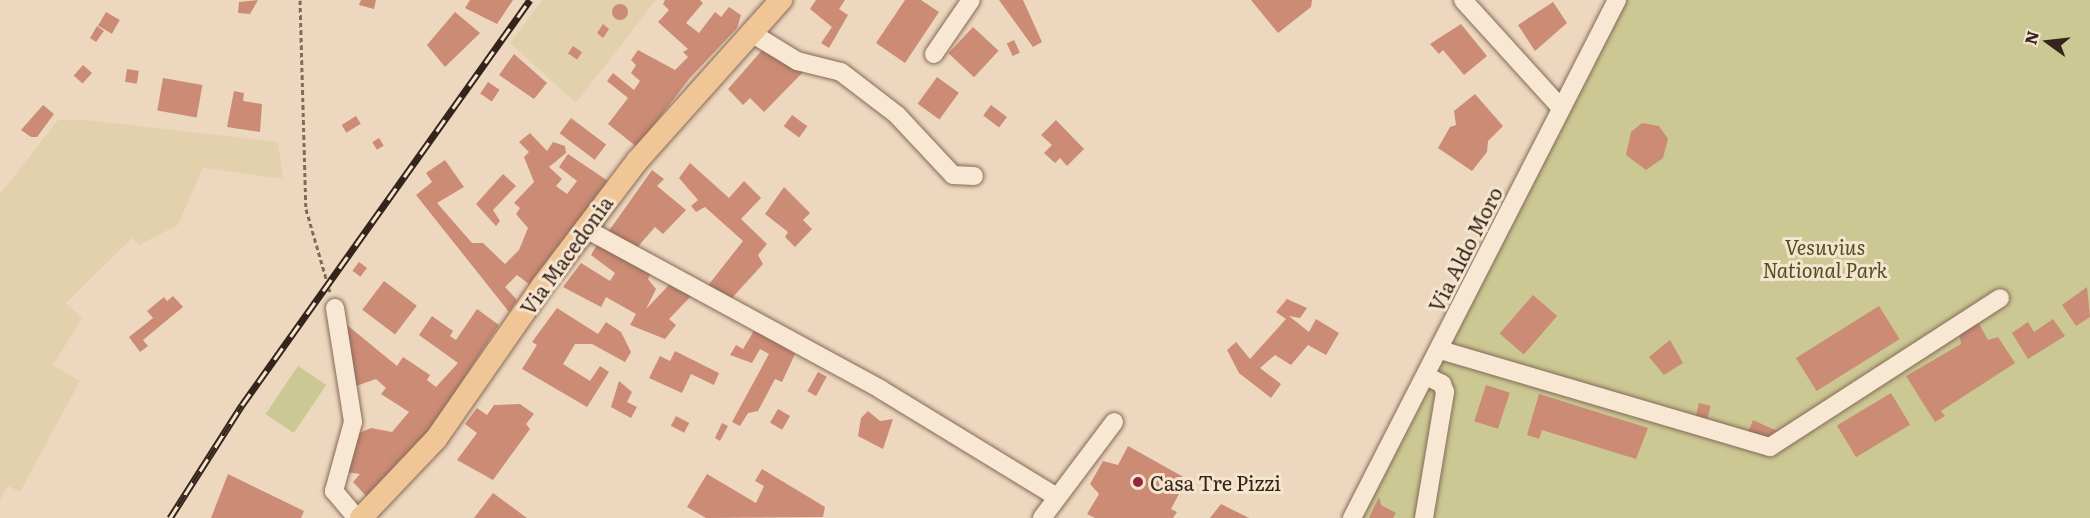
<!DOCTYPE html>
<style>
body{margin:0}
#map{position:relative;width:2090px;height:518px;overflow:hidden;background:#edd8bf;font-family:Literata,serif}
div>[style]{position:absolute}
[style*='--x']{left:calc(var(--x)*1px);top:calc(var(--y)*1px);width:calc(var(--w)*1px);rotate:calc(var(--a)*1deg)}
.farmland>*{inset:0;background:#e3d1ad}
.green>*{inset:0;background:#cbc893;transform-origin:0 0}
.building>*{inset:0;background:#cb8b75;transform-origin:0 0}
.round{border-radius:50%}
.path>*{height:3px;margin-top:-1.5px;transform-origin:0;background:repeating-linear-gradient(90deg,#866958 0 4.5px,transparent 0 7.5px)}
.roads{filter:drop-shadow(0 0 2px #866958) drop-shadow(0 0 2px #866958)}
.minor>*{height:18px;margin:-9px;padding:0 9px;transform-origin:9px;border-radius:9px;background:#f8e7d2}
.major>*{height:22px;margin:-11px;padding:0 11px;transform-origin:11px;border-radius:11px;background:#f1c696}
.rail>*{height:7px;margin-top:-3.5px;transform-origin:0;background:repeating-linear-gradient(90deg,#f5e4ce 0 14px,#35241c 0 28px);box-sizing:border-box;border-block:2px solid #35241c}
.dots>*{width:16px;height:16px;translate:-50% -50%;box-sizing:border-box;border:3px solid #f5e4ce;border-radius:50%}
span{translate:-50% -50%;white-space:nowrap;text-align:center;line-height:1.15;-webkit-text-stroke:6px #f5e4ce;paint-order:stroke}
.park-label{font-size:20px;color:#4d5123;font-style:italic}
.street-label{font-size:20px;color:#35241c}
.poi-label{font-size:20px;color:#35241c}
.left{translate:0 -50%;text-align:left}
.north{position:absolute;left:2018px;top:12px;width:60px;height:60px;-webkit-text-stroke:4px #f5e4ce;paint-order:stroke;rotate:285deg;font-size:16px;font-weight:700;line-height:24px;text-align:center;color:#35241c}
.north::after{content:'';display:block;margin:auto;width:21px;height:27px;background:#35241c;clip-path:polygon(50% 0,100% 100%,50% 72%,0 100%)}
</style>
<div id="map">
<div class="farmland">
<div style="clip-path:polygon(542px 0,656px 0,576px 103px,510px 43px)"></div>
<div style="clip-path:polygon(58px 120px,86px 120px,278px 142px,283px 179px,203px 168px,178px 225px,139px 245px,132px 238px,66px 303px,82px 318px,53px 365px,80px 381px,20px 492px,8px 486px,0 500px,0 194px)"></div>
</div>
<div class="green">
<div style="clip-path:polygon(1612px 0,2090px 0,2090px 518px,1348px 518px)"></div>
<div style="left:298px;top:366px;width:34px;height:58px;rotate:34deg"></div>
</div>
<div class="building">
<div style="clip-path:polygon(258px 0,250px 14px,238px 13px,239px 2px)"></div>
<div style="clip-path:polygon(361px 0,376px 0,374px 9px,359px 5px)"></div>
<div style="clip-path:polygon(470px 0,513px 0,497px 24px,465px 8px)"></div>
<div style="clip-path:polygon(665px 0,700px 0,703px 3px,686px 23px,699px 33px,715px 12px,721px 17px,729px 7px,741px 15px,737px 28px,689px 79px,637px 147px,608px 124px,628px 98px,607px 81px,613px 73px,634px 90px,640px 81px,631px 73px,636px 65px,631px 60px,638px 50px,675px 70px,688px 57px,683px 52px,688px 49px,658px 22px,669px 10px,663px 4px)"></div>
<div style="clip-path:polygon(816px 0,845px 0,839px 9px,848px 15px,829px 48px,821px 43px,832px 27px,810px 9px)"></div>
<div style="clip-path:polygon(905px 0,921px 0,939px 12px,905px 63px,876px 43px)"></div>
<div style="clip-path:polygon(999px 0,1023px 0,1042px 42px,1033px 47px)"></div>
<div style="clip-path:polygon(1251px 0,1312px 0,1311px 7px,1278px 33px)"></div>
<div style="clip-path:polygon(1553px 2px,1567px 23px,1535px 51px,1518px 25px)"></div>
<div class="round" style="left:612px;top:4px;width:16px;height:16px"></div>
<div style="left:106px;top:12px;width:16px;height:16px;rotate:30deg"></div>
<div style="clip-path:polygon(455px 12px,480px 33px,445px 67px,427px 45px)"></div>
<div style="clip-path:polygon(603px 24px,609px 29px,603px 38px,597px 33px)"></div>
<div style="clip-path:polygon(1461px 24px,1487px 56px,1464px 75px,1443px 50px,1439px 54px,1430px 44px)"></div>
<div style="clip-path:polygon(97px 26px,104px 31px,96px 42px,90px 38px)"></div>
<div style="left:973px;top:27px;width:35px;height:36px;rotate:43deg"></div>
<div style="left:1014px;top:40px;width:14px;height:8px;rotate:65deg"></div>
<div style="left:573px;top:46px;width:11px;height:9px;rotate:34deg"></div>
<div style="clip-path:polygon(764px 48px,804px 71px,764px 112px,750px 98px,743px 105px,728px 89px)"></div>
<div style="clip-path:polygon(514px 54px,547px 83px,534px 99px,499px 75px)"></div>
<div style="left:83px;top:65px;width:12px;height:14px;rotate:42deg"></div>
<div style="left:127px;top:69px;width:12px;height:13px;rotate:9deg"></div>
<div style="left:937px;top:77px;width:27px;height:33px;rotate:36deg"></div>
<div style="left:163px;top:78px;width:40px;height:33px;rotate:10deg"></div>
<div style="left:488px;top:82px;width:14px;height:14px;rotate:34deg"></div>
<div style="clip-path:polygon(234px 91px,244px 93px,243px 101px,262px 104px,260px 132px,227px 127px)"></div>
<div style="clip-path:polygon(1475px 94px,1503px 126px,1488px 141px,1487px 152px,1472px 171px,1438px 148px,1450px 127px,1456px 125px,1454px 111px)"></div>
<div style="clip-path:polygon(43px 105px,54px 114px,37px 137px,31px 137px,21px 130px)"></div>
<div style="left:991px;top:105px;width:20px;height:13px;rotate:37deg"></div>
<div style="left:792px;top:115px;width:19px;height:14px;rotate:36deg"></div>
<div style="left:356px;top:116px;width:9px;height:17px;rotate:58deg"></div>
<div style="left:571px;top:118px;width:44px;height:19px;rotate:37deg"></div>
<div style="clip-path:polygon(1056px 120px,1084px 149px,1067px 166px,1060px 158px,1055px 163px,1044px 153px,1052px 145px,1041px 135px)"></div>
<div style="clip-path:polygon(1642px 123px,1659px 126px,1668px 139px,1663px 158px,1646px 170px,1626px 155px,1631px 132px)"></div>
<div style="clip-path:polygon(530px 133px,547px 151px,553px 142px,565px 146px,566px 153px,549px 167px,562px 179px,556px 186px,567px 194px,577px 181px,559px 167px,568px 154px,608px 181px,529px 284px,517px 275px,505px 287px,517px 300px,509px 312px,416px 195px,432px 182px,426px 173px,445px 160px,464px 187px,437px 203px,472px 243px,483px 243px,505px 264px,519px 250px,528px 228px,516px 214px,520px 208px,514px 203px,534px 182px,524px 157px,529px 152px,519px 142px)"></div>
<div style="left:379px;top:138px;width:9px;height:8px;rotate:58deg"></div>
<div style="clip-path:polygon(690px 163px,729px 198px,744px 181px,761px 198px,741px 219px,767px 244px,758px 255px,763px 264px,731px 299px,706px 288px,743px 241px,705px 207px,696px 212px,691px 206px,698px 200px,679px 178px)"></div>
<div style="clip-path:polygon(652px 170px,664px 179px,657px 186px,686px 210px,663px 234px,655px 227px,635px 250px,606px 235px)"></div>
<div style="clip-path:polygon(503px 174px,516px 186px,493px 210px,500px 221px,496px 226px,476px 204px)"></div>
<div style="clip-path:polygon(784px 187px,810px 213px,803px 220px,812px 229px,795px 247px,785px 237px,788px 232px,765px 214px)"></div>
<div style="clip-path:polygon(598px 243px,653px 268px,648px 279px,656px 289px,646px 309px,672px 282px,694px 293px,669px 319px,676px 325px,665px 339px,630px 325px,636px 314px,606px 297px,601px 307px,563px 287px,581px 263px,610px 281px,615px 273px,591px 255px)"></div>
<div style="left:359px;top:262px;width:10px;height:11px;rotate:37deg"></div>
<div style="left:384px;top:281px;width:41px;height:36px;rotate:37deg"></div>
<div style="clip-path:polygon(2087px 287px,2090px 317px,2076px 326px,2062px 305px)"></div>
<div style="left:1533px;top:295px;width:32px;height:51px;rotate:41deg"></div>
<div style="clip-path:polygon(173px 296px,183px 307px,143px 340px,148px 346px,140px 352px,129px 337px,153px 318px,147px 311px,164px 297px,167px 301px)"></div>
<div style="clip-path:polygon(1287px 299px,1307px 308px,1300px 318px,1289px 316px,1309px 332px,1316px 319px,1339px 333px,1326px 355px,1308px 345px,1291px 365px,1275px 355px,1260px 368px,1281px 384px,1271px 398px,1239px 373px,1227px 350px,1236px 342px,1250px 359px,1286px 319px,1276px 312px)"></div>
<div style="left:1879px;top:306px;width:39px;height:98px;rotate:58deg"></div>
<div style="clip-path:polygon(557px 308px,598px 334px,606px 322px,621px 332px,631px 352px,625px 362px,592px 344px,575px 344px,563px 364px,590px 381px,600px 366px,609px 372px,587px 407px,522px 369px,537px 345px,532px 342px)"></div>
<div style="clip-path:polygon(477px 309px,499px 325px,430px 430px,368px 498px,353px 482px,360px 474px,346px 472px,359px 433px,371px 428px,392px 432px,409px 412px,381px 394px,386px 388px,376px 379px,356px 386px,347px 325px,397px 366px,403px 357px,430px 375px,427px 380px,436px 387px,458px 363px,419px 335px,432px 316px,453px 331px,450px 336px,456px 340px)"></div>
<div style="clip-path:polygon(2053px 319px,2065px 336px,2028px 359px,2012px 333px,2028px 322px,2034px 332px)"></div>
<div style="clip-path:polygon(1977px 320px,1988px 340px,1998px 337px,2015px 363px,1941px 411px,1945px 416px,1935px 422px,1906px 376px,1961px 344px,1959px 331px)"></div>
<div style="clip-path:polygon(755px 329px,795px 354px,782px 382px,775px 379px,758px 411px,748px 413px,740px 426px,732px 422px,769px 354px,760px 349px,752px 363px,730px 355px,736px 345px,743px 349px)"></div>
<div style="clip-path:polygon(1670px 340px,1683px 363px,1664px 375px,1649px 357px)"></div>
<div style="clip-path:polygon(675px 351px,719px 373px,714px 385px,691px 374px,682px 393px,649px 378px,660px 356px,670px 361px)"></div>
<div style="left:818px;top:372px;width:10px;height:22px;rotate:29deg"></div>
<div style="clip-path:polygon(619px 381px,632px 392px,627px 402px,637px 407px,631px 418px,611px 407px)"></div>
<div style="left:1486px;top:385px;width:25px;height:38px;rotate:18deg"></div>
<div style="left:1891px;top:393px;width:37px;height:63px;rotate:59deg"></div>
<div style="clip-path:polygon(1539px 394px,1648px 428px,1636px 459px,1542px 430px,1539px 439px,1527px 435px)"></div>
<div style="left:1699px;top:403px;width:12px;height:13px;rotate:14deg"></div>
<div style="clip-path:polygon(520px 404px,534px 414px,526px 424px,530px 429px,493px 480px,457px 460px,477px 433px,465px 424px,477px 408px,487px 415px,494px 405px)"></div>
<div style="left:778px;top:409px;width:14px;height:16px;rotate:30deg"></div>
<div style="clip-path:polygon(868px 411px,880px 421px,893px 419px,883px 449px,858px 436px,861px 418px)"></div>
<div style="left:676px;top:416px;width:15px;height:11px;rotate:28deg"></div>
<div style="clip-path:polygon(1753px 420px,1777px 431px,1766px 438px,1748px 433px)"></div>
<div style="clip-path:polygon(722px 423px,728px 426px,720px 441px,715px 438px)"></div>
<div style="clip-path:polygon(1128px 446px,1187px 479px,1171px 509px,1177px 512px,1173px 518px,1095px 518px,1087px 514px,1099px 494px,1090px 484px,1103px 461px,1118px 465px)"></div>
<div style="clip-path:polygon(762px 469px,825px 507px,823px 517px,706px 518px,687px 507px,707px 474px,756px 503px,764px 486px,755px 481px)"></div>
<div style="clip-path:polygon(228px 474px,304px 511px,301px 518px,211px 518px)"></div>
<div style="clip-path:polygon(493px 493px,527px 518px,474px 518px)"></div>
<div style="clip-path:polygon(1379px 497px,1381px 505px,1396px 513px,1393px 518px,1369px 518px)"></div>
<div style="clip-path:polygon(1221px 504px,1249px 518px,1210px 518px)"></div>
</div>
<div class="path">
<div style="--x:300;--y:0;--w:209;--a:88.4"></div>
<div style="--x:306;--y:209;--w:86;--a:73.9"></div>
</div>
<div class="roads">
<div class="minor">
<div style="--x:1463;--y:0;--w:146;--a:47.8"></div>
<div style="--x:753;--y:34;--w:52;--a:31.5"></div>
<div style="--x:797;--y:61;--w:45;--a:14"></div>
<div style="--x:841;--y:72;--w:71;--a:37.5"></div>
<div style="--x:897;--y:115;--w:82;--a:47"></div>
<div style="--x:953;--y:175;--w:21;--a:3"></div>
<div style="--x:934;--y:54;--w:65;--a:-55.6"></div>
<div style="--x:584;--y:228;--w:337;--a:28.5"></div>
<div style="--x:880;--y:389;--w:207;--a:31.4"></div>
<div style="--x:335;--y:308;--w:115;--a:81"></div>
<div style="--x:353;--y:422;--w:72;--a:105.4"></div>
<div style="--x:334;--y:491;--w:35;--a:50"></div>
<div style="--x:1440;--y:350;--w:344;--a:16.4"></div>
<div style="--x:1770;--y:447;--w:274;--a:-32.9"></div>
<div style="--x:1042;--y:518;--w:120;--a:-53.1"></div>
<div style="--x:1352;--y:518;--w:582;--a:-62.91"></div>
<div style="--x:1424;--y:518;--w:128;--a:-80.5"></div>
<div style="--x:1445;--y:392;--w:9;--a:-111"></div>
<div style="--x:1442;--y:384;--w:18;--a:-153"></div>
</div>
<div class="major">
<div style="--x:361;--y:518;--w:109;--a:-46.5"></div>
<div style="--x:436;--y:439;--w:188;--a:-55.2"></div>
<div style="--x:543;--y:285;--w:157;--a:-52.8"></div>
<div style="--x:638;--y:160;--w:215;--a:-48.2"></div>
</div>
</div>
<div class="rail">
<div style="--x:170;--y:518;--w:134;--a:-57.5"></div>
<div style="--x:242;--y:405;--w:497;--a:-54.6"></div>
</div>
<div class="dots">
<div style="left:1138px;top:482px;background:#94283a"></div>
</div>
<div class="park-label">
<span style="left:1825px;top:258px">Vesuvius<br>National Park</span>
</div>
<div class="street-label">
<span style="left:1465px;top:249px;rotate:-63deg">Via Aldo Moro</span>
<span style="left:566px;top:255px;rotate:-54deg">Via Macedonia</span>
</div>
<div class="poi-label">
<span class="left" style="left:1150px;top:482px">Casa Tre Pizzi</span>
</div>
<div class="north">N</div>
</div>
